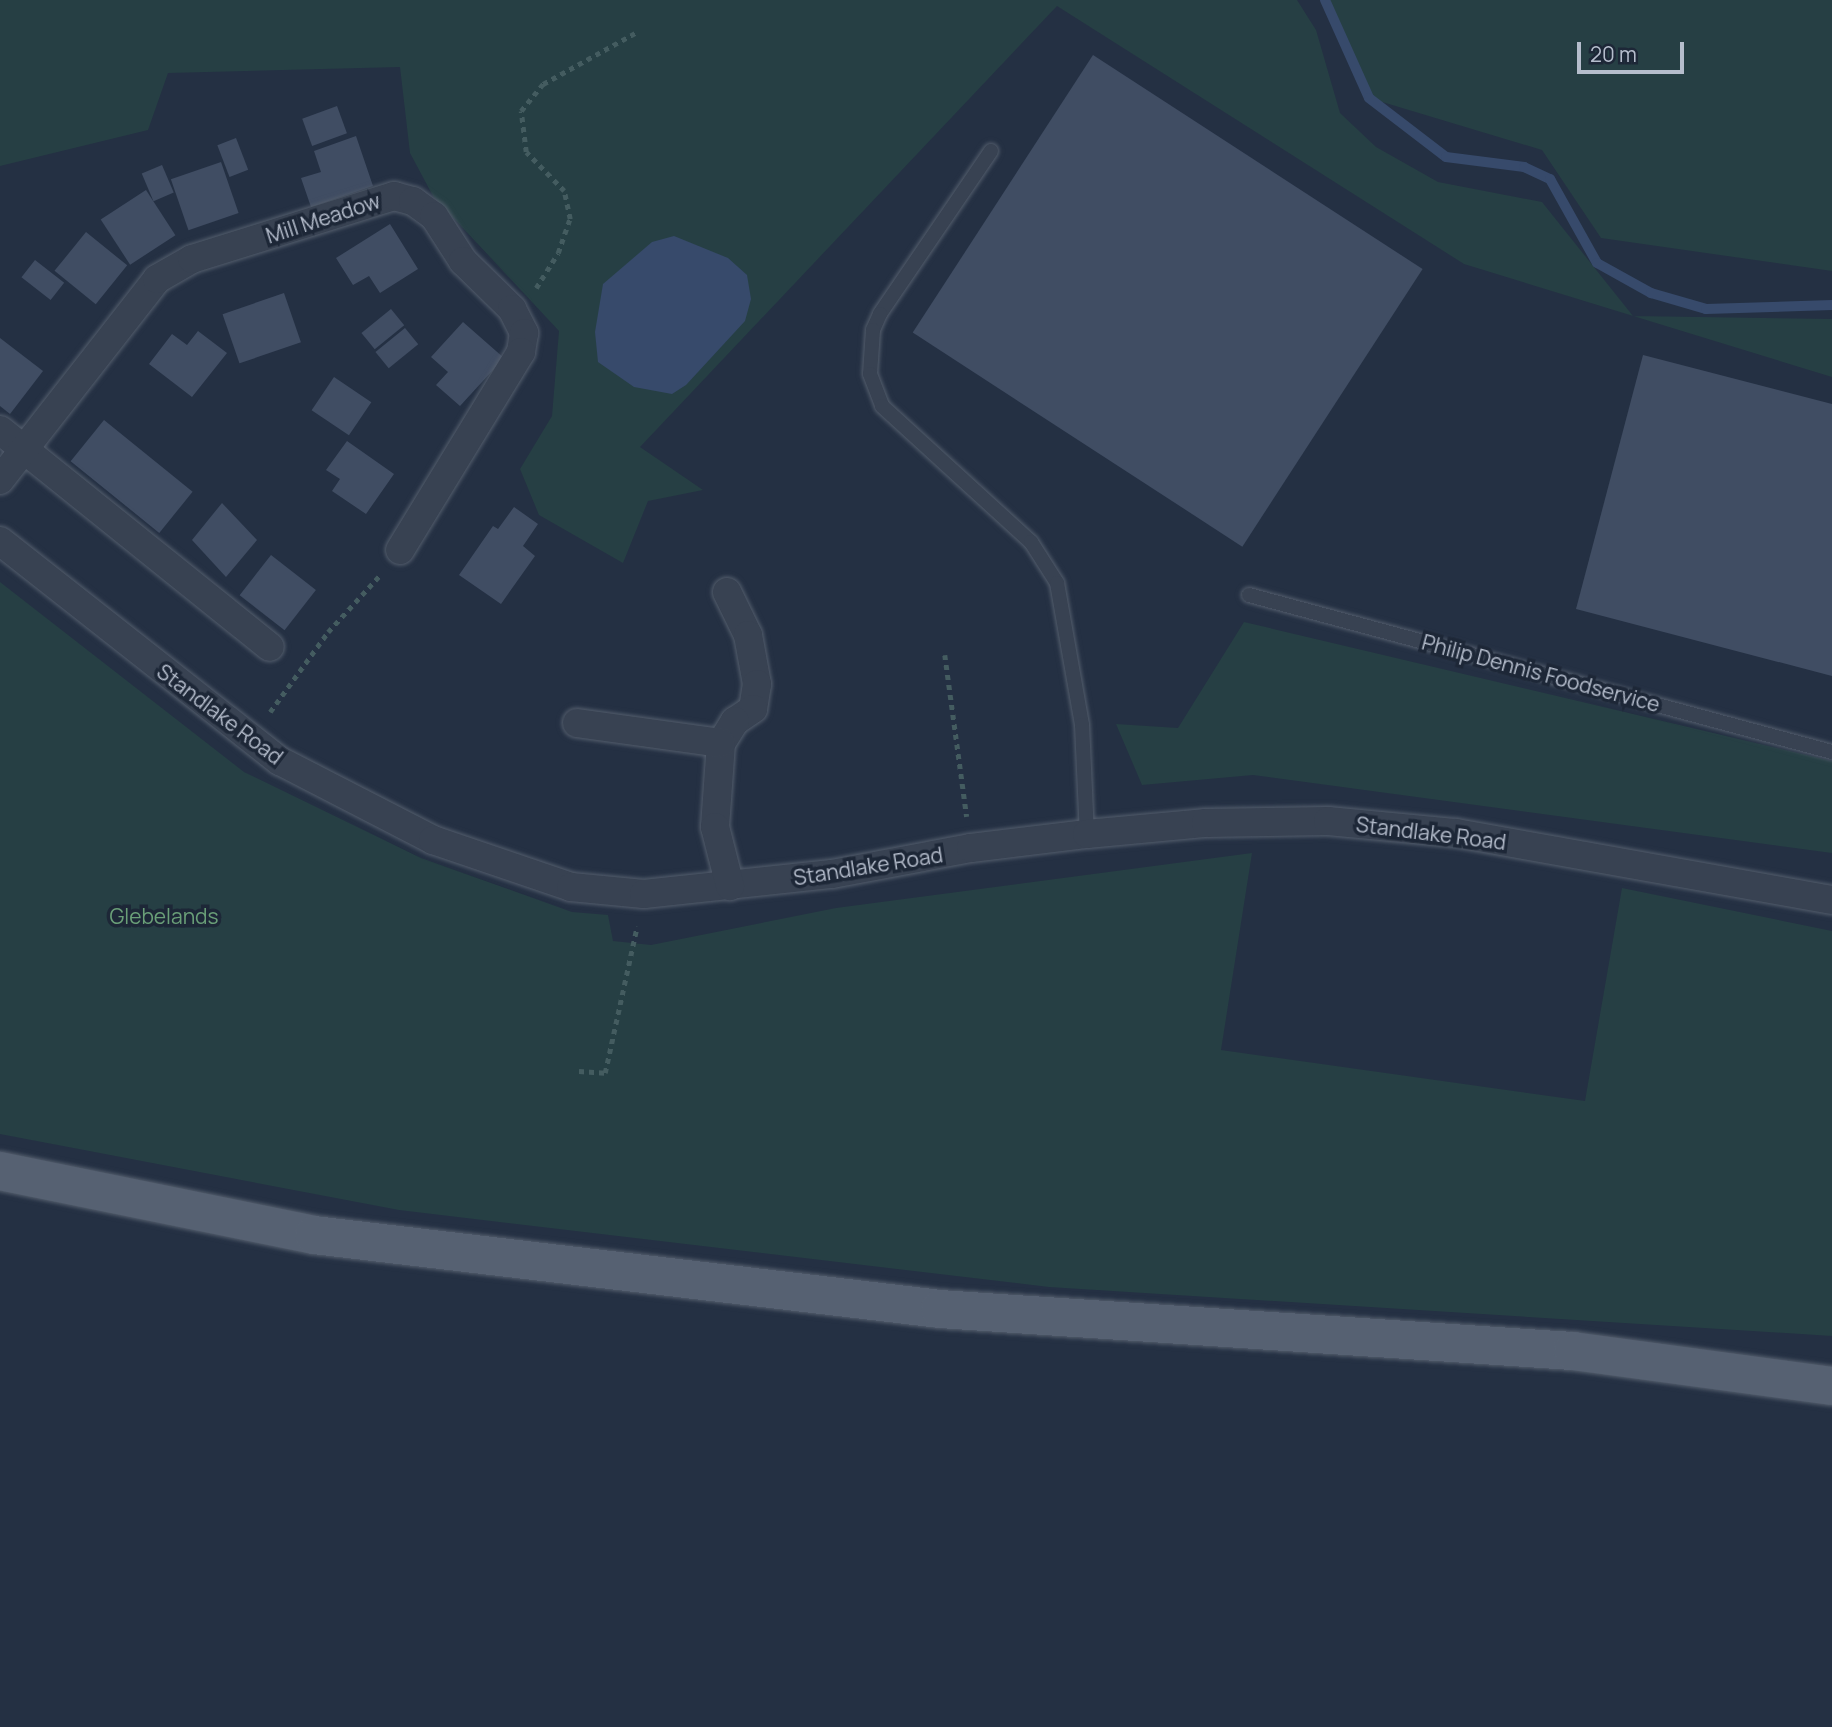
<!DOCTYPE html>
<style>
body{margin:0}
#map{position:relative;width:1832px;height:1727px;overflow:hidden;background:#243043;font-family:Manrope,sans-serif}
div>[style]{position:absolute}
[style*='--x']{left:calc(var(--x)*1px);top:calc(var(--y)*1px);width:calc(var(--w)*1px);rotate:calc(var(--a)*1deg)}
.green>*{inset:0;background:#263f44}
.water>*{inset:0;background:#374a6b}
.stream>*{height:10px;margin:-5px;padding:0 5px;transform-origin:5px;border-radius:5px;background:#374a6b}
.building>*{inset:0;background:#404d63;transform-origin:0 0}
.path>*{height:4.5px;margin-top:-2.25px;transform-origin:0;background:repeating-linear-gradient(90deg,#445c60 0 5px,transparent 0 10px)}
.roads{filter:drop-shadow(0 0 2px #535d6c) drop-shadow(0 0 2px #535d6c)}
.service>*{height:14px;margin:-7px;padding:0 7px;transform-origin:7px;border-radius:7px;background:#384252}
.minor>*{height:28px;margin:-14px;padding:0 14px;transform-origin:14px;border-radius:14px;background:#384252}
.primary>*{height:38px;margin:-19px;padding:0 19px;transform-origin:19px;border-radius:19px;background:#566172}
span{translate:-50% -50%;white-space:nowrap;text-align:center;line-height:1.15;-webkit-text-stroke:7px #1d2737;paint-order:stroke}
.street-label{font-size:21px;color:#b5bdcc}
.park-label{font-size:21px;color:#6a9f78}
.scale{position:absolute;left:1577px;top:42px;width:107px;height:32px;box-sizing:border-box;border:4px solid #b5bdcc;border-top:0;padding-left:9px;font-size:21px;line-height:24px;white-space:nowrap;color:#b5bdcc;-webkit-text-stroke:5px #1d2737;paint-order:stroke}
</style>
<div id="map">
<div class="green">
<div style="clip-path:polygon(0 0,1297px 0,1316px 30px,1340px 113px,1376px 147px,1438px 182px,1542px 202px,1633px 316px,1832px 319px,1832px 377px,1464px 264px,1057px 6px,640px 447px,703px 490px,648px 501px,623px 563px,539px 515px,520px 469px,552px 416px,559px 331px,433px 196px,410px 153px,400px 67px,168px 73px,148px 130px,0 166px)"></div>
<div style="clip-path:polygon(1322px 0,1832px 0,1832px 271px,1601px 238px,1542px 150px,1369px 98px)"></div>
<div style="clip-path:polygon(0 582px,244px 772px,421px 858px,572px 912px,608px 915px,613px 941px,651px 945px,836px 908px,1252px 853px,1221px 1050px,1585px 1101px,1622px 888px,1832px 931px,1832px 1336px,1049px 1287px,399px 1210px,0 1134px)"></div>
<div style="clip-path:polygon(1244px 622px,1832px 761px,1832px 853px,1253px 775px,1142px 785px,1116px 724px,1178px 728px)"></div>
</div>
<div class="water">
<div style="clip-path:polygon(674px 236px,728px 258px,747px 275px,751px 299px,745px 321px,686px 385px,672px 394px,634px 387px,598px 362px,595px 332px,603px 284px,652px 242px)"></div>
</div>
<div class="stream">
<div style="--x:1325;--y:0;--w:107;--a:65.8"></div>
<div style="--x:1369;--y:98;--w:97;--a:37.5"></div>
<div style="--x:1446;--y:157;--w:79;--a:7.3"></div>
<div style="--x:1524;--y:167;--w:29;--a:25"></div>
<div style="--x:1550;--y:179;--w:96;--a:60.8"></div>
<div style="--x:1597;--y:263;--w:62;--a:29.1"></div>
<div style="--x:1651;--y:293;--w:57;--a:16.2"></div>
<div style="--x:1706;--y:309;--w:126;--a:-1.8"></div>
</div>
<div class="building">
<div style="left:1093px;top:55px;width:393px;height:331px;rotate:33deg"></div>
<div style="left:337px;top:106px;width:29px;height:37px;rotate:70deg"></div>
<div style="clip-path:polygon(356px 136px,373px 186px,311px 207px,301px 178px,321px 172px,314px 151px)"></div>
<div style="left:236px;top:138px;width:34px;height:20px;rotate:69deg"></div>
<div style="left:221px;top:162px;width:54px;height:53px;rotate:71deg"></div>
<div style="left:162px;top:165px;width:30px;height:22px;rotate:67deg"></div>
<div style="left:146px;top:190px;width:54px;height:54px;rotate:57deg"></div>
<div style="clip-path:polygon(390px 224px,418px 269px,380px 293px,369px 276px,353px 285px,336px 258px)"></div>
<div style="left:86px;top:232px;width:53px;height:50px;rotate:39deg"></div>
<div style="left:35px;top:260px;width:37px;height:22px;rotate:38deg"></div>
<div style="left:284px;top:293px;width:52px;height:65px;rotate:71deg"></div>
<div style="left:391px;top:309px;width:21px;height:38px;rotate:51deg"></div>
<div style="clip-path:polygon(463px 322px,504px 358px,460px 406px,436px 385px,448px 372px,431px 357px)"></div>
<div style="left:405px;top:328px;width:21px;height:38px;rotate:51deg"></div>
<div style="clip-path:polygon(198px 331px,227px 353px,192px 397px,149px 364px,172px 334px,187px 345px)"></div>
<div style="clip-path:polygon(0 338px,43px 371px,10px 414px,0 406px)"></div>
<div style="clip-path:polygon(1643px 355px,1832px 404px,1832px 676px,1576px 609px)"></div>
<div style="left:334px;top:377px;width:45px;height:40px;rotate:34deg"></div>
<div style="left:104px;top:420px;width:114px;height:53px;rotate:39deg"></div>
<div style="clip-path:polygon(347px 441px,394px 474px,366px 514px,332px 491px,340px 479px,326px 470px)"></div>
<div style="clip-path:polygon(222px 503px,257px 540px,226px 577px,192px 540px)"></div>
<div style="clip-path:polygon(514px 507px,538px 524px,523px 546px,535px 556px,501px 604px,459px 575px,493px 526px,498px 529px)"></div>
<div style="left:271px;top:555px;width:57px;height:51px;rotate:38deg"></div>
</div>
<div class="path">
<div style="--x:536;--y:288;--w:41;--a:-57.8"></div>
<div style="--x:558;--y:253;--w:36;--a:-71"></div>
<div style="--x:570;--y:219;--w:29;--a:-102"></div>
<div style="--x:564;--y:191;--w:54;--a:-134.3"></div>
<div style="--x:526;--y:152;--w:41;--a:-97"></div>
<div style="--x:521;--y:111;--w:35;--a:-51"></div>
<div style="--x:543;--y:84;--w:105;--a:-29"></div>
<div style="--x:945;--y:655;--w:163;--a:82.3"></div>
<div style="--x:270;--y:712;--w:99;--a:-54.1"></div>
<div style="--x:328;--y:632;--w:79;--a:-47.6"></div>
<div style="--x:579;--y:1071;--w:26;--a:4"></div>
<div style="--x:605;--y:1073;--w:150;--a:-77.7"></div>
</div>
<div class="roads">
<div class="service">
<div style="--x:991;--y:151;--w:197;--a:124.3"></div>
<div style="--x:880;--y:314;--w:17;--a:114"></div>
<div style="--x:873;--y:330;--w:44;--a:93.9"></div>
<div style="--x:870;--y:374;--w:34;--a:69"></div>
<div style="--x:882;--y:406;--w:202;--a:42.4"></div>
<div style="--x:1031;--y:542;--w:49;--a:57.6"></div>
<div style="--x:1057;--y:583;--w:144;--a:80"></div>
<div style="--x:1082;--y:725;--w:109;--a:87.4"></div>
<div style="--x:1249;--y:595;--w:604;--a:15.07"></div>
</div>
<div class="minor">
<div style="--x:0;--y:430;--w:346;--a:38.8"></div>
<div style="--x:0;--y:480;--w:255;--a:-52"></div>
<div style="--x:157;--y:279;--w:40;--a:-29.7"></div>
<div style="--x:192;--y:259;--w:212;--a:-17.3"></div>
<div style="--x:394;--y:196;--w:20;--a:15"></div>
<div style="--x:413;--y:201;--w:26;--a:36"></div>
<div style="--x:434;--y:216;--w:54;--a:57.2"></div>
<div style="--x:463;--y:261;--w:69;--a:44.4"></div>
<div style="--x:512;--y:309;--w:27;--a:63"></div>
<div style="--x:524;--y:333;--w:19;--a:99"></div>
<div style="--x:521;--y:352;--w:232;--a:121.4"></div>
<div style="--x:0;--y:541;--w:356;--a:38.2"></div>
<div style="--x:280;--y:761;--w:172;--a:27.3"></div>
<div style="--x:433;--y:840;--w:146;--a:18.8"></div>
<div style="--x:571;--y:887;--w:73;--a:5.5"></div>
<div style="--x:644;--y:894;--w:189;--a:-6.1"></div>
<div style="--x:832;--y:874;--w:141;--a:-10.6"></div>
<div style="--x:971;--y:848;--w:117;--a:-6.9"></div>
<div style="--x:1087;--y:834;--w:120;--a:-5.3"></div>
<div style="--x:1206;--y:823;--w:122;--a:-0.9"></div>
<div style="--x:1328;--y:821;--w:129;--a:5.4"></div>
<div style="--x:1456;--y:833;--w:382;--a:10.1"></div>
<div style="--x:727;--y:592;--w:48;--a:64"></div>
<div style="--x:748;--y:635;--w:50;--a:79.6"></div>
<div style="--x:757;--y:684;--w:25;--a:99"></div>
<div style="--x:753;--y:709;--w:22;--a:146"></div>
<div style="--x:735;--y:721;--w:26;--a:122"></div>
<div style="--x:721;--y:743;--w:84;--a:94.1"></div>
<div style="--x:715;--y:827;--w:61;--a:75.7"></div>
<div style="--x:577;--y:723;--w:145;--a:7.9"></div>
</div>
<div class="primary">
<div style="--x:0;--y:1171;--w:320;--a:11.5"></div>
<div style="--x:314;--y:1235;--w:630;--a:6.74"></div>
<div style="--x:940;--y:1309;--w:634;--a:3.8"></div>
<div style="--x:1573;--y:1351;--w:261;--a:7.7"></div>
</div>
</div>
<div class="street-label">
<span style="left:323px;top:218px;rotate:-18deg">Mill Meadow</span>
<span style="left:1541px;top:673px;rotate:15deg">Philip Dennis Foodservice</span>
<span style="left:220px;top:714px;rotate:37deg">Standlake Road</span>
<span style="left:1431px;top:833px;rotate:7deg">Standlake Road</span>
<span style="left:868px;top:866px;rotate:-9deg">Standlake Road</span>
</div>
<div class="park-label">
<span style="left:164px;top:916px">Glebelands</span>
</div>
<div class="scale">20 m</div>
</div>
